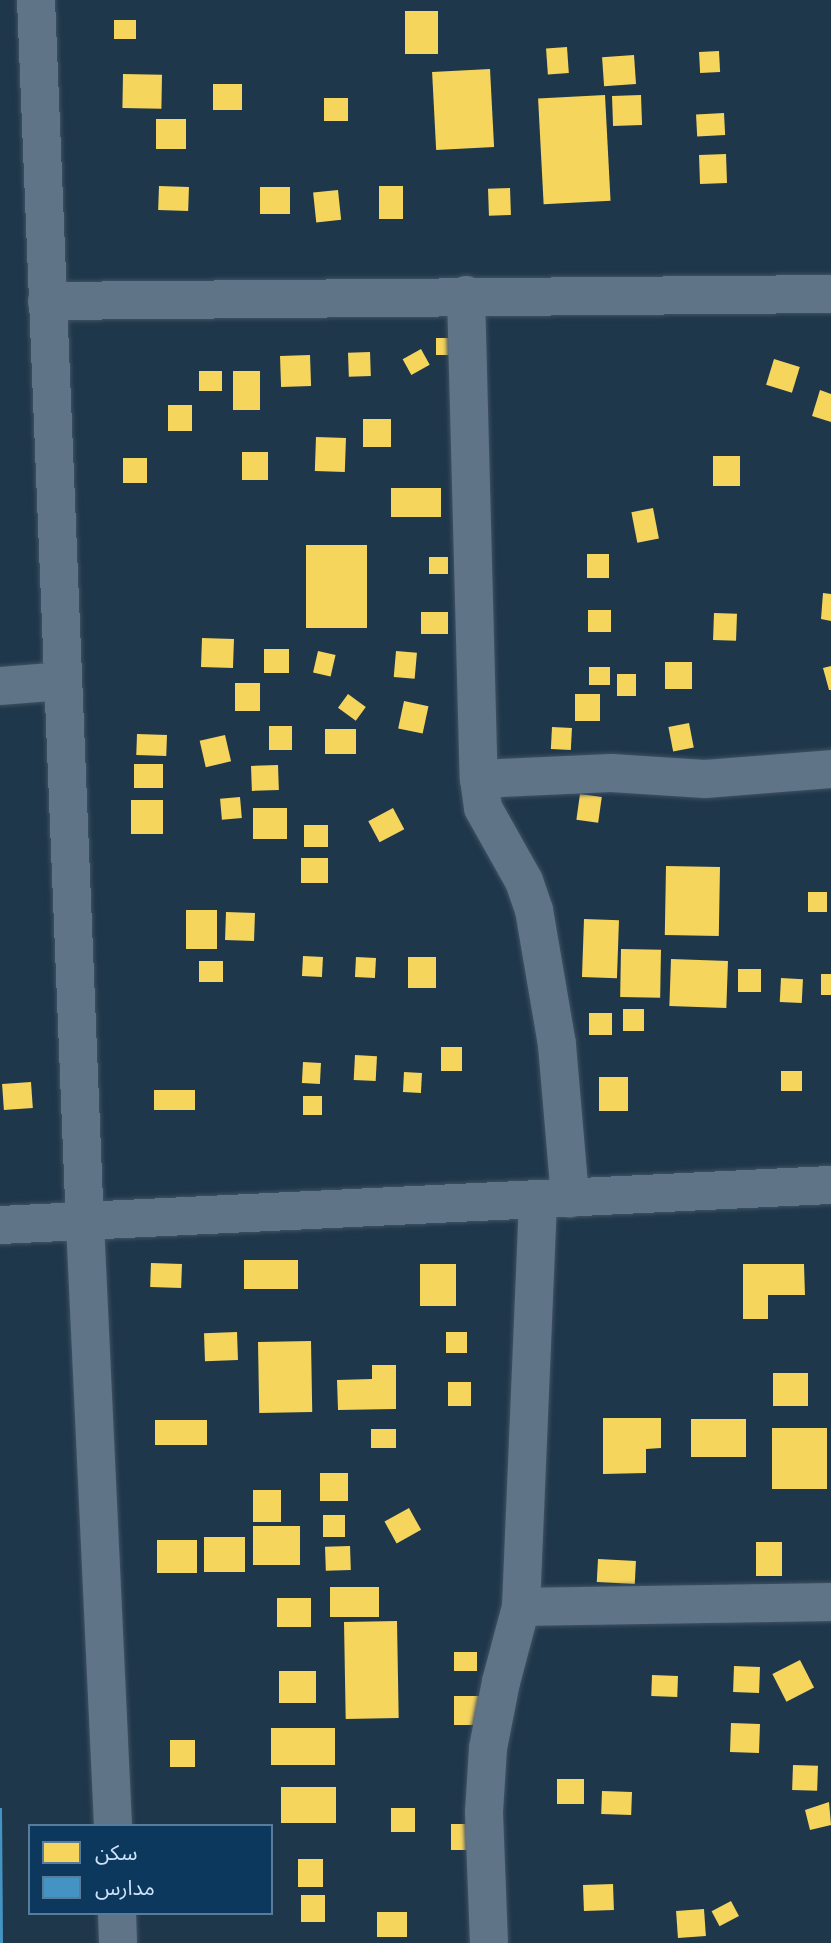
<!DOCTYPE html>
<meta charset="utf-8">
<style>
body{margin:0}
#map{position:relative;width:831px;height:1943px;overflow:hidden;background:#1f374b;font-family:"Titillium Web","Noto Sans Arabic",sans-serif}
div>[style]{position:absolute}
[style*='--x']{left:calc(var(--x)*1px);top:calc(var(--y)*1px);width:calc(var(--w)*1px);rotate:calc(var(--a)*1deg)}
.homes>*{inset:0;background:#f6d55c;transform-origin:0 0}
.schools>*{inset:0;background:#4393c3}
.roads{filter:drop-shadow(0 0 2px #405262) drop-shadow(0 0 2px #405262)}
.street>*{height:38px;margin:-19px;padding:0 19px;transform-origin:19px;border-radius:19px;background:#607487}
span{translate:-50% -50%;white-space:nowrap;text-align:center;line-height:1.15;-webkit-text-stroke:7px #0d385d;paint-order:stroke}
.legend{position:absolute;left:28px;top:1824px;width:245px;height:91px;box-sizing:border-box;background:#0d385d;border:2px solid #597c9c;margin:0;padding:9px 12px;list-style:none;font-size:21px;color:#cce3fa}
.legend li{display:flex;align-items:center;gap:14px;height:35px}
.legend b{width:35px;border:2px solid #597c9c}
</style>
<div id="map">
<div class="homes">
<div style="left:438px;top:11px;width:43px;height:33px;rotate:90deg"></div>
<div style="left:114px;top:20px;width:22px;height:19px"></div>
<div style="left:567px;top:47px;width:26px;height:21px;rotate:86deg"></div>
<div style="left:719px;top:51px;width:21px;height:20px;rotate:87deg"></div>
<div style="left:634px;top:55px;width:29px;height:32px;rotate:86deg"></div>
<div style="left:490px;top:69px;width:78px;height:58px;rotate:87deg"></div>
<div style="left:123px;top:74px;width:39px;height:34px;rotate:1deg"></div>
<div style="left:213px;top:84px;width:29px;height:26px"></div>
<div style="left:605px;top:95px;width:106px;height:67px;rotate:87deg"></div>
<div style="left:641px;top:95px;width:30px;height:29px;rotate:88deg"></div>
<div style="left:324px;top:98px;width:24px;height:23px"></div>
<div style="left:724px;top:113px;width:22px;height:28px;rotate:87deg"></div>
<div style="left:156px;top:119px;width:30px;height:30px"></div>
<div style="left:726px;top:154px;width:29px;height:27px;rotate:88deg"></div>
<div style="left:159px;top:186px;width:30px;height:24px;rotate:2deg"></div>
<div style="left:379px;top:186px;width:24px;height:33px"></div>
<div style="left:260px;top:187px;width:30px;height:27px"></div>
<div style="left:510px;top:188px;width:27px;height:22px;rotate:88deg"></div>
<div style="left:338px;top:190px;width:30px;height:25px;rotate:84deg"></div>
<div style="left:436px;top:338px;width:23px;height:17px"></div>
<div style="left:421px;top:349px;width:18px;height:21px;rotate:61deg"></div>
<div style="left:370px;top:352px;width:24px;height:22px;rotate:88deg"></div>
<div style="left:310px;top:355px;width:31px;height:30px;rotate:88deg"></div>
<div style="left:774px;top:359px;width:27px;height:27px;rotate:17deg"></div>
<div style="left:199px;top:371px;width:23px;height:20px"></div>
<div style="left:233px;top:371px;width:27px;height:39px"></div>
<div style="clip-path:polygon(820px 390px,831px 394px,831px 422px,812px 416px)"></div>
<div style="left:168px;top:405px;width:24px;height:26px"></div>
<div style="left:363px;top:419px;width:28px;height:28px"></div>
<div style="left:316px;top:437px;width:30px;height:34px;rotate:2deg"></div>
<div style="left:242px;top:452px;width:26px;height:28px"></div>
<div style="left:713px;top:456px;width:27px;height:30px"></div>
<div style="left:123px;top:458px;width:24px;height:25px"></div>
<div style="left:391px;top:488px;width:50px;height:29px"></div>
<div style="left:653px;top:508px;width:31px;height:22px;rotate:79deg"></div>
<div style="left:306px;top:545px;width:61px;height:83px"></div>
<div style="left:587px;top:554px;width:22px;height:24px"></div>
<div style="left:429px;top:557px;width:19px;height:17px"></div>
<div style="clip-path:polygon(823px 593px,831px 594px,831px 621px,821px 619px)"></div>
<div style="left:588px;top:610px;width:23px;height:22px"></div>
<div style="left:421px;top:612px;width:27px;height:22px"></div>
<div style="left:714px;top:613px;width:23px;height:27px;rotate:2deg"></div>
<div style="left:202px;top:638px;width:32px;height:29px;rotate:2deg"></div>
<div style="left:264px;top:649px;width:25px;height:24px"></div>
<div style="left:318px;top:651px;width:18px;height:22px;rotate:13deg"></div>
<div style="left:396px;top:651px;width:21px;height:26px;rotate:5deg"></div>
<div style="left:665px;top:662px;width:27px;height:27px"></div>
<div style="clip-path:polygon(831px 666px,831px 690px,829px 690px,823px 668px)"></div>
<div style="left:589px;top:667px;width:21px;height:18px"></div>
<div style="left:617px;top:674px;width:19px;height:22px"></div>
<div style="left:235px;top:683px;width:25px;height:28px"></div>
<div style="left:348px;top:694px;width:22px;height:17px;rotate:36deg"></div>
<div style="left:575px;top:694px;width:25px;height:27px"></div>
<div style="left:404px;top:701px;width:25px;height:28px;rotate:12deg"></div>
<div style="left:689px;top:723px;width:25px;height:21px;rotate:79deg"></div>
<div style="left:269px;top:726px;width:23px;height:24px"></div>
<div style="left:552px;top:727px;width:20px;height:22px;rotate:3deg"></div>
<div style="left:356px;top:729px;width:25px;height:31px;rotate:90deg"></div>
<div style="left:137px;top:734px;width:30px;height:21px;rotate:2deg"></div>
<div style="left:225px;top:735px;width:27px;height:26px;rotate:77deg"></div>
<div style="left:134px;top:764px;width:29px;height:24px"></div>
<div style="left:278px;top:765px;width:25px;height:27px;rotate:88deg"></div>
<div style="left:580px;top:794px;width:22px;height:26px;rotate:8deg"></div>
<div style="left:240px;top:797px;width:21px;height:20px;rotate:85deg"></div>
<div style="left:131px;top:800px;width:32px;height:34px"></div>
<div style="left:253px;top:808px;width:34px;height:31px"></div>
<div style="left:393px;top:808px;width:24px;height:28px;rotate:62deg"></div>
<div style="left:304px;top:825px;width:24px;height:22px"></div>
<div style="left:301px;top:858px;width:27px;height:25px"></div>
<div style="left:666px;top:866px;width:54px;height:69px;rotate:1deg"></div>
<div style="left:808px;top:892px;width:19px;height:20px"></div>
<div style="left:186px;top:910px;width:31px;height:39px"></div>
<div style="left:226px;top:912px;width:29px;height:28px;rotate:2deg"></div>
<div style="left:584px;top:919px;width:35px;height:58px;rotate:2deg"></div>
<div style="left:621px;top:949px;width:40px;height:48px;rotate:1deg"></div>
<div style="left:303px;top:956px;width:20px;height:20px;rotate:3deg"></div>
<div style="left:356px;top:957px;width:20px;height:20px;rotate:3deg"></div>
<div style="left:408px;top:957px;width:28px;height:31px"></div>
<div style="left:671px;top:959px;width:57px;height:47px;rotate:2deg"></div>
<div style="left:199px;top:961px;width:24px;height:21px"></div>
<div style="left:738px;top:969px;width:23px;height:23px"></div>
<div style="left:821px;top:974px;width:10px;height:21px"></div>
<div style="left:781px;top:978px;width:22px;height:24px;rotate:3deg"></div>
<div style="left:623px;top:1009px;width:21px;height:22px"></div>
<div style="left:589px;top:1013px;width:23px;height:22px"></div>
<div style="left:441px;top:1047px;width:21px;height:24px"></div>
<div style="left:355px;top:1055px;width:22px;height:25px;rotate:3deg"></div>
<div style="left:303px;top:1062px;width:18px;height:21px;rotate:3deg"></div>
<div style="left:781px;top:1071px;width:21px;height:20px"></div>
<div style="left:404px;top:1072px;width:18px;height:20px;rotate:3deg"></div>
<div style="left:599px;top:1077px;width:29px;height:34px"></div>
<div style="left:31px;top:1082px;width:26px;height:29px;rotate:86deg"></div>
<div style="left:154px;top:1090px;width:41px;height:20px"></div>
<div style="left:303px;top:1096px;width:19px;height:19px"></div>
<div style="left:244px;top:1260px;width:54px;height:29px"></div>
<div style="left:151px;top:1263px;width:31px;height:24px;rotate:2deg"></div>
<div style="left:420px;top:1264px;width:36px;height:42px"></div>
<div style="clip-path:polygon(743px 1264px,804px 1264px,805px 1295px,768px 1295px,768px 1319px,743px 1319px)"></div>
<div style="left:237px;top:1332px;width:28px;height:33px;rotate:88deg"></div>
<div style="left:467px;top:1332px;width:21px;height:21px;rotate:90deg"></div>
<div style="left:311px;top:1341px;width:71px;height:53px;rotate:89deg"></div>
<div style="clip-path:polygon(372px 1365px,396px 1365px,396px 1409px,338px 1410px,337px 1380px,372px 1379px)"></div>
<div style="left:808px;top:1373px;width:33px;height:35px;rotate:90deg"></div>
<div style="left:471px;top:1382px;width:24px;height:23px;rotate:90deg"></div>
<div style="clip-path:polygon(603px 1418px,661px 1418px,661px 1448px,646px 1449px,646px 1473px,603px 1474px)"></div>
<div style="left:746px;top:1419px;width:38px;height:55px;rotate:90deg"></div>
<div style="left:155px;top:1420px;width:52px;height:25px"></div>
<div style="left:772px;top:1428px;width:55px;height:61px"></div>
<div style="left:371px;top:1429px;width:25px;height:19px"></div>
<div style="left:348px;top:1473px;width:28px;height:28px;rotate:90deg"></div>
<div style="left:253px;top:1490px;width:28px;height:32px"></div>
<div style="left:409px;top:1508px;width:25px;height:28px;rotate:61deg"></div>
<div style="left:323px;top:1515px;width:22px;height:22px"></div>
<div style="left:253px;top:1526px;width:47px;height:39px"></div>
<div style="left:204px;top:1537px;width:41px;height:35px"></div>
<div style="left:157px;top:1540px;width:40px;height:33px"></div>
<div style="left:756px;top:1542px;width:26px;height:34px"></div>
<div style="left:350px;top:1546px;width:24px;height:25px;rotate:88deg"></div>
<div style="left:598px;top:1559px;width:38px;height:23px;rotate:3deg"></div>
<div style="left:379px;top:1587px;width:30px;height:49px;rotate:90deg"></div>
<div style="left:311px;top:1598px;width:29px;height:34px;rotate:90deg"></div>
<div style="left:397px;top:1621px;width:97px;height:53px;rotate:89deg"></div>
<div style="left:454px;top:1652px;width:23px;height:19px"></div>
<div style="left:800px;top:1660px;width:31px;height:31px;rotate:63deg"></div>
<div style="left:734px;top:1666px;width:26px;height:26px;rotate:2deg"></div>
<div style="left:279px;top:1671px;width:37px;height:32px"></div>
<div style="left:652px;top:1675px;width:26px;height:21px;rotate:2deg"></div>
<div style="left:454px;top:1696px;width:28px;height:29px"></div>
<div style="left:731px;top:1723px;width:29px;height:29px;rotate:2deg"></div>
<div style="left:271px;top:1728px;width:64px;height:37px"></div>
<div style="left:170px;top:1740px;width:25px;height:27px"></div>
<div style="left:793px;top:1765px;width:25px;height:25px;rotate:2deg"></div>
<div style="left:584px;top:1779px;width:25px;height:27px;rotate:90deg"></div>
<div style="left:336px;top:1787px;width:36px;height:55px;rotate:90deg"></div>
<div style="left:602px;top:1791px;width:30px;height:23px;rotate:2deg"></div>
<div style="clip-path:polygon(829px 1802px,831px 1825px,810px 1830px,805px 1810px)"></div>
<div style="left:391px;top:1808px;width:24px;height:24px"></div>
<div style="left:451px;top:1824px;width:22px;height:26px"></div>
<div style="left:298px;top:1859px;width:25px;height:28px"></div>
<div style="left:613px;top:1884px;width:26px;height:30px;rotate:88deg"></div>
<div style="left:325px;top:1895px;width:27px;height:24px;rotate:90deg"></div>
<div style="left:731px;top:1901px;width:17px;height:22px;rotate:62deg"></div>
<div style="left:704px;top:1909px;width:27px;height:28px;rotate:86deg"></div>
<div style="left:377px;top:1912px;width:30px;height:25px"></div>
</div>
<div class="schools">
<div style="clip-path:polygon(0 1808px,2px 1808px,3px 1943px,0 1943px)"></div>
</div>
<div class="roads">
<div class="street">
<div style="--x:36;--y:0;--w:1224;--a:87.71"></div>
<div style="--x:85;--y:1223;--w:604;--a:87.34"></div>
<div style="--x:466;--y:295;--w:484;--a:88.5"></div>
<div style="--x:479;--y:779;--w:29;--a:82"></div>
<div style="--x:483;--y:808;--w:84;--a:60.7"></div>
<div style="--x:524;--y:881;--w:31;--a:71"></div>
<div style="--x:534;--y:910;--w:137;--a:80.3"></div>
<div style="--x:557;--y:1045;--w:154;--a:85.1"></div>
<div style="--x:47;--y:301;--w:784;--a:-0.51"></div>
<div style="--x:0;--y:686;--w:63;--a:-4.5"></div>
<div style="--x:479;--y:779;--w:132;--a:-2.6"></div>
<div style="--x:611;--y:773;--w:94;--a:3.7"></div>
<div style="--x:705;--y:779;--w:126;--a:-4.5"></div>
<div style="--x:0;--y:1225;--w:832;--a:-2.76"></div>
<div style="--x:521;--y:1607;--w:310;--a:-0.9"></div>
<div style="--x:117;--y:1913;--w:30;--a:88"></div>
<div style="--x:489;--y:1943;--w:131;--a:-92.2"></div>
<div style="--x:484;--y:1812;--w:64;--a:-86.4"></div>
<div style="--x:488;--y:1748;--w:67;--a:-78.9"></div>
<div style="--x:501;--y:1682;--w:78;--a:-75.1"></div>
<div style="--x:521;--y:1607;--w:408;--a:-87.6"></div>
</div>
</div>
<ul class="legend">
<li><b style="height:19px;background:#f6d55c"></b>سكن</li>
<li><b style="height:19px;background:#4393c3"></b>مدارس</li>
</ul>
</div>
